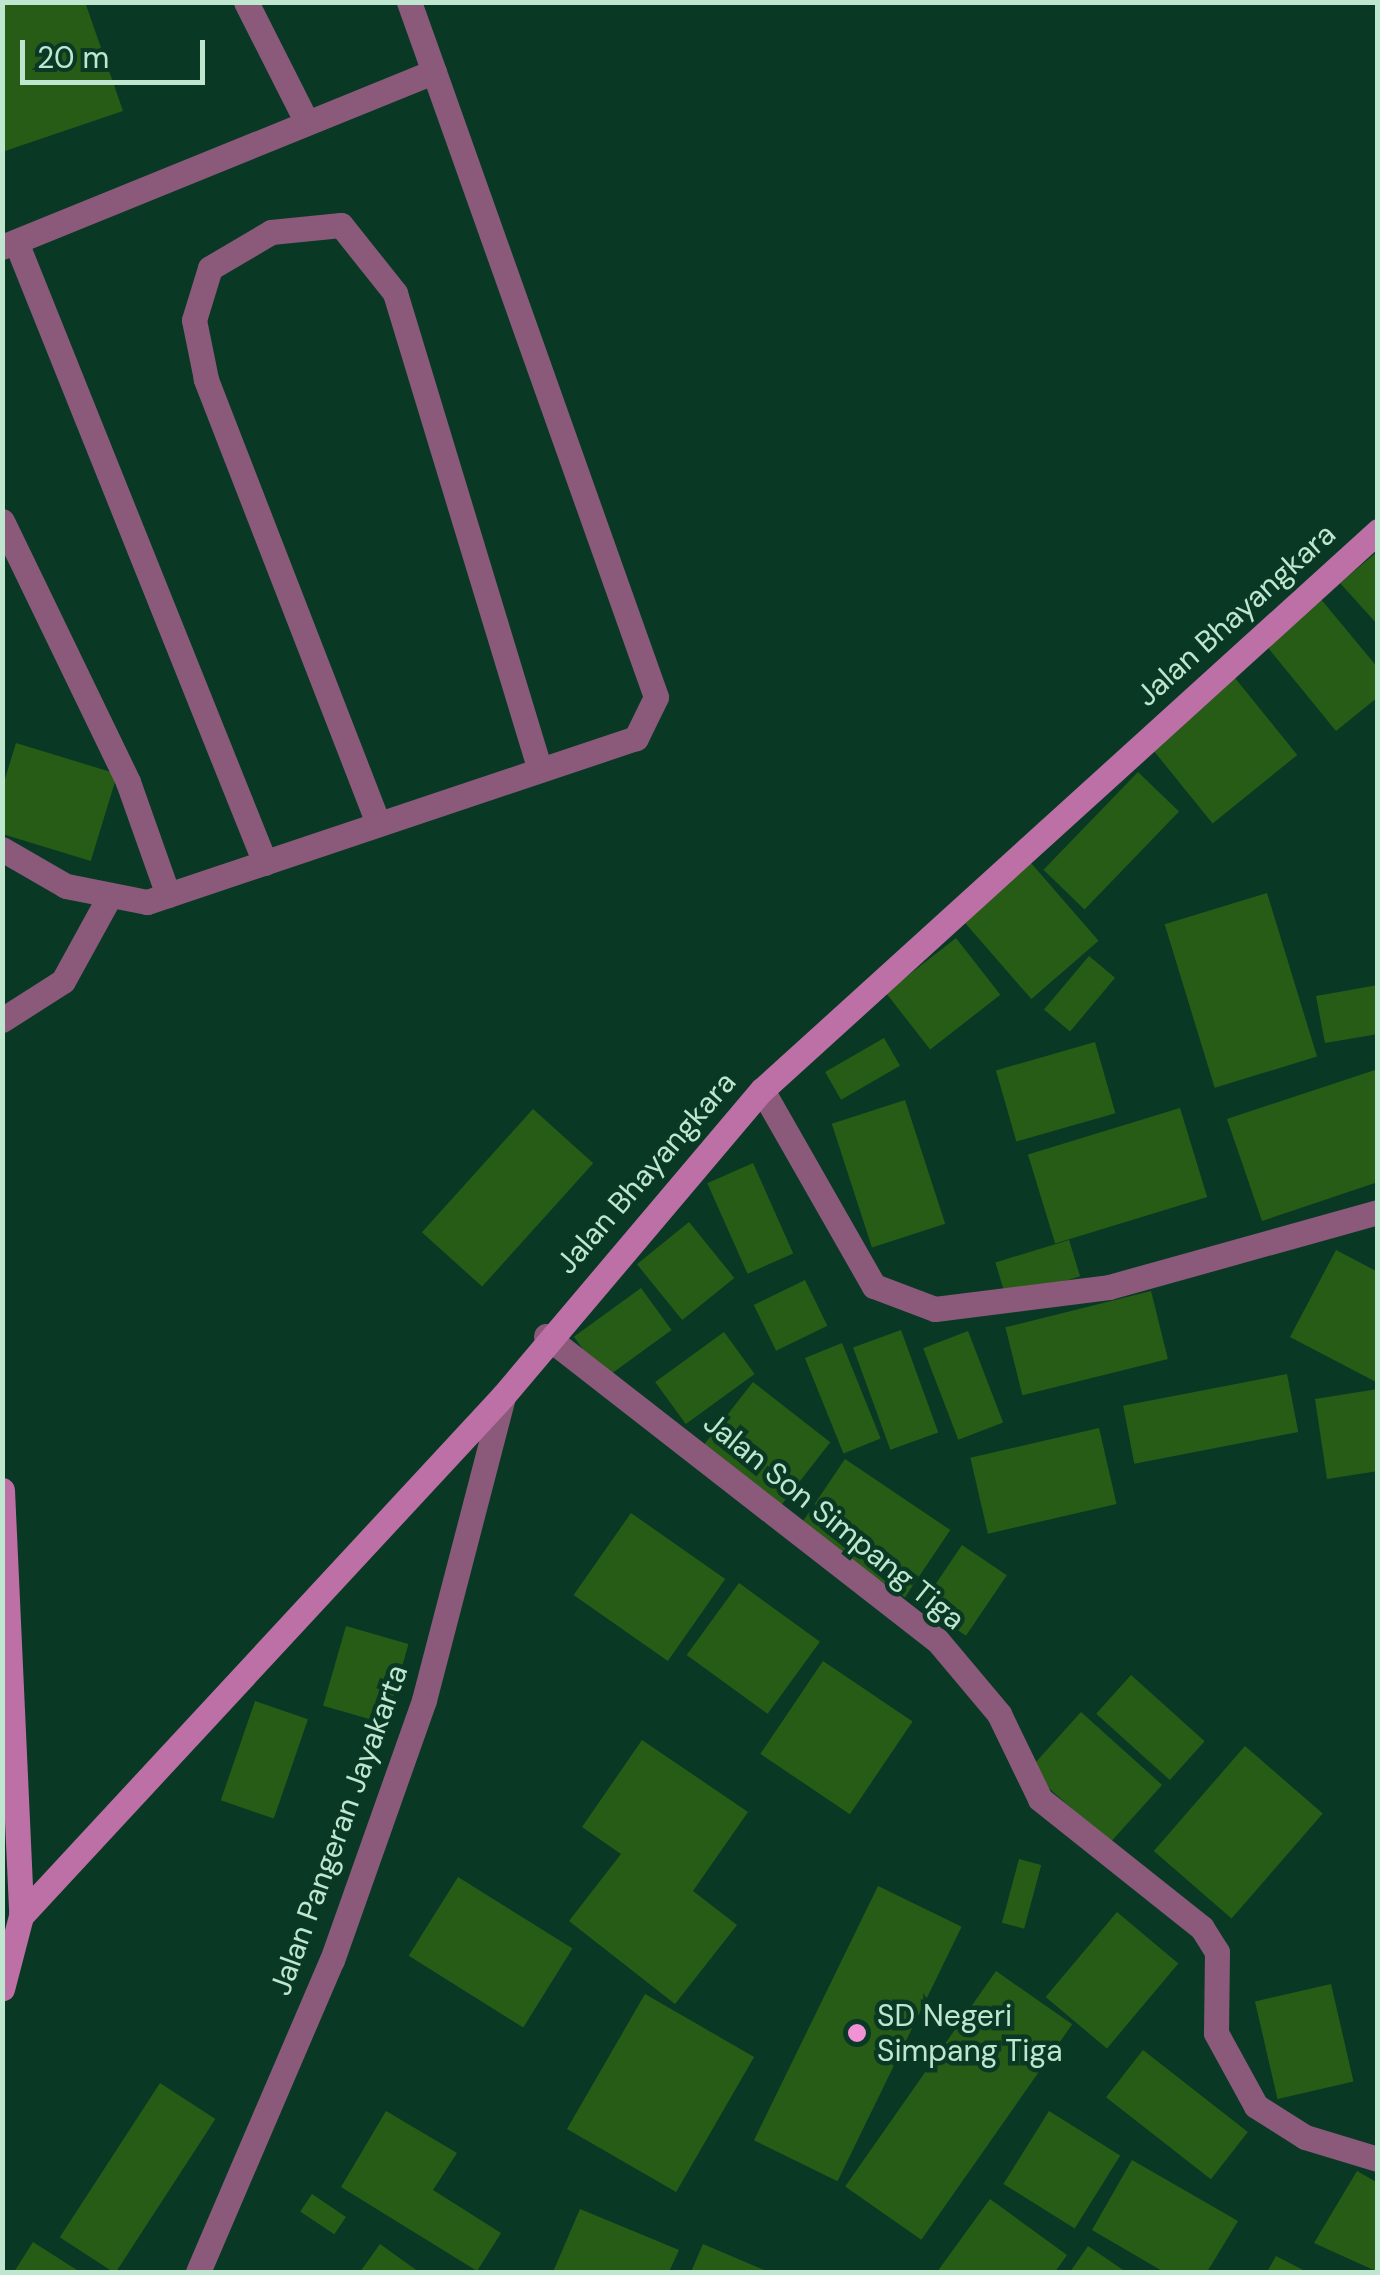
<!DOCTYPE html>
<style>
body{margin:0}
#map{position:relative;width:1380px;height:2275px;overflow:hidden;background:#093924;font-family:"DM Sans",sans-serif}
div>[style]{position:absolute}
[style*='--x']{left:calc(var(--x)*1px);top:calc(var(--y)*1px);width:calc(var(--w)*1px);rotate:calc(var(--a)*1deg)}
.building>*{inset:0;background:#275c17;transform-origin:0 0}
.lane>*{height:25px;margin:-12.5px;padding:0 12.5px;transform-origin:12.5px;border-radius:12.5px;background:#8b5a7b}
.street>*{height:25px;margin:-12.5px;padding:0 12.5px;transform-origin:12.5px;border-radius:12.5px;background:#8b5a7b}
.secondary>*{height:25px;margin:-12.5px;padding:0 12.5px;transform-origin:12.5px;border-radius:12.5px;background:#bd70a6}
.dots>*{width:28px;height:28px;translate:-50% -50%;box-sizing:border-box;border:5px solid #093924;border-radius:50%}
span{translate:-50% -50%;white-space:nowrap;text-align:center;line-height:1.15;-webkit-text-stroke:9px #093924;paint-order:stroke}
.street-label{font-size:30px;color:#bfe6cf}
.poi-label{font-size:30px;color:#bfe6cf}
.left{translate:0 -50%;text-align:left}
.frame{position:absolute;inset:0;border:5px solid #bfe6cf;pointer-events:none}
.scale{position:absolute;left:20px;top:40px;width:185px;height:45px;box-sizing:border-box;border:5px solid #bfe6cf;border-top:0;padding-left:12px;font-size:30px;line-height:35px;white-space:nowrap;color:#bfe6cf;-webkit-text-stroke:8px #093924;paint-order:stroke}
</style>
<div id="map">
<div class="building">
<div style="clip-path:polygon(2px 2px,85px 2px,123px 111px,2px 152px)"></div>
<div style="clip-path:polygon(1378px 551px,1378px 625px,1340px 583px)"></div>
<div style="clip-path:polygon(1320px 598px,1378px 668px,1378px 697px,1336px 731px,1265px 644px)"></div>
<div style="left:1235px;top:678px;width:99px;height:109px;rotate:51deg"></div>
<div style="left:16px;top:743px;width:106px;height:91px;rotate:17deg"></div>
<div style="left:1138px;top:772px;width:57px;height:136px;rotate:44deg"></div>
<div style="left:1031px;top:863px;width:103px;height:89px;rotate:49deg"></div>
<div style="left:1267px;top:893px;width:171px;height:107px;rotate:73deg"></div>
<div style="left:956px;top:938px;width:72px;height:89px;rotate:52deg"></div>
<div style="left:1089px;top:956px;width:34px;height:70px;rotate:40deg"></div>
<div style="clip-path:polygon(1378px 985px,1378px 1034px,1325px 1043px,1316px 996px)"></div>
<div style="left:884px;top:1038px;width:32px;height:68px;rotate:60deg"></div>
<div style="left:1095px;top:1042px;width:74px;height:103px;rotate:74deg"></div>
<div style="clip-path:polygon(1378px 1069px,1378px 1182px,1262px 1221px,1227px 1119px)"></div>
<div style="left:905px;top:1100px;width:130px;height:77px;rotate:72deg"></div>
<div style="left:1180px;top:1108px;width:93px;height:159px;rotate:73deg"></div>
<div style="left:533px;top:1109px;width:81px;height:166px;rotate:42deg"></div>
<div style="left:753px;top:1163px;width:99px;height:50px;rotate:66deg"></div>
<div style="left:689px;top:1222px;width:72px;height:67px;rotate:51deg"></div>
<div style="left:1069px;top:1240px;width:38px;height:77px;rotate:73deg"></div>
<div style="clip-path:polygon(1336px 1250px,1378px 1272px,1378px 1383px,1290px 1337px)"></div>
<div style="left:805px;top:1280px;width:51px;height:57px;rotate:64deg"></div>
<div style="left:641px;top:1288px;width:52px;height:83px;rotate:54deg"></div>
<div style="left:1151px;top:1291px;width:70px;height:150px;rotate:76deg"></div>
<div style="left:901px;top:1330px;width:109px;height:51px;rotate:70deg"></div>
<div style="left:968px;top:1331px;width:98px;height:48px;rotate:69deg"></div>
<div style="left:724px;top:1332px;width:52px;height:85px;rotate:54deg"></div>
<div style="left:842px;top:1343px;width:103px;height:40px;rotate:68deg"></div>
<div style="left:1287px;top:1374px;width:59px;height:167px;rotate:79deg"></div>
<div style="left:753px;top:1382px;width:98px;height:87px;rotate:38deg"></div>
<div style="clip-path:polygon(1378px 1389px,1378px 1471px,1327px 1479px,1315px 1399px)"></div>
<div style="left:1099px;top:1428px;width:78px;height:132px;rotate:77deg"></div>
<div style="left:845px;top:1459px;width:127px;height:81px;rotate:34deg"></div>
<div style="left:631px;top:1513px;width:115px;height:100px;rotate:35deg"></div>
<div style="left:962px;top:1545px;width:54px;height:73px;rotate:34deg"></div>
<div style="left:739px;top:1583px;width:100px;height:89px;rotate:36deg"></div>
<div style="left:346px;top:1626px;width:65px;height:83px;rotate:16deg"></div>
<div style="left:823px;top:1661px;width:108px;height:112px;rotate:34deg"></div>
<div style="left:1131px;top:1675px;width:99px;height:52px;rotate:42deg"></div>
<div style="left:255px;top:1701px;width:56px;height:105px;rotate:19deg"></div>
<div style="left:1081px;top:1712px;width:109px;height:78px;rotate:42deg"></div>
<div style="clip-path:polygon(642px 1740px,748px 1812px,693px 1891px,737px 1925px,675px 2004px,569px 1921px,621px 1854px,582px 1827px)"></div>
<div style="left:1245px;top:1746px;width:103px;height:139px;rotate:41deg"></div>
<div style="left:1019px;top:1859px;width:23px;height:66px;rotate:15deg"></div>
<div style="left:458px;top:1877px;width:135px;height:93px;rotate:32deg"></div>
<div style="left:878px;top:1886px;width:93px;height:283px;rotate:26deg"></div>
<div style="left:1117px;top:1912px;width:80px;height:111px;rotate:40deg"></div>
<div style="left:996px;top:1971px;width:93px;height:263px;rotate:35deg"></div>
<div style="left:1331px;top:1984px;width:100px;height:78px;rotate:77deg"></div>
<div style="left:645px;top:1994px;width:126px;height:156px;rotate:30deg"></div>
<div style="left:1143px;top:2050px;width:133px;height:60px;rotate:38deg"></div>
<div style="left:160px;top:2083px;width:66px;height:184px;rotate:33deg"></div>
<div style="clip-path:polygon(386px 2111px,457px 2153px,433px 2190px,501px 2233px,477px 2271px,341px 2187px)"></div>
<div style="left:1049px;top:2111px;width:84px;height:86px;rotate:32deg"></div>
<div style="clip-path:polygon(1132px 2160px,1238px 2221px,1207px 2272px,1164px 2272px,1092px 2230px)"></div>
<div style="clip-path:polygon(1357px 2171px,1378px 2183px,1378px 2272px,1314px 2243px)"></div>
<div style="left:312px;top:2194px;width:41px;height:21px;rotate:34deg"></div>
<div style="clip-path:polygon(990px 2199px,1067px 2255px,1055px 2272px,937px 2272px)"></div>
<div style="clip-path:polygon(580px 2209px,679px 2250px,669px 2272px,553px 2272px)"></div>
<div style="clip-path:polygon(33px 2242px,80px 2272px,14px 2272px)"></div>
<div style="clip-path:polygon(380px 2244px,419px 2272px,360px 2272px)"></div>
<div style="clip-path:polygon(703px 2244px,769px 2272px,691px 2272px)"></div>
<div style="clip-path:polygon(1088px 2246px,1126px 2272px,1070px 2272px)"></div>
<div style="clip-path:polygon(1276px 2256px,1307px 2272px,1267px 2272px)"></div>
</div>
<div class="lane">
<div style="--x:246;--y:2;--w:129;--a:63.2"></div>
<div style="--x:409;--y:2;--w:74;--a:70.3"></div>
<div style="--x:16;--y:242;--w:669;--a:68.15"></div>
<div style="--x:2;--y:247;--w:466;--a:-22.1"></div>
<div style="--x:434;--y:72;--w:663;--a:70.44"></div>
<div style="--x:656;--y:697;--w:46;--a:116"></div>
<div style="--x:636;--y:738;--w:516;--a:161.46"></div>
<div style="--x:147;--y:902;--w:83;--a:-168.8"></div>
<div style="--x:66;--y:886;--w:74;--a:-150"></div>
<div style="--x:2;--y:521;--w:290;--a:64.2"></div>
<div style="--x:128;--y:782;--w:120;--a:70.5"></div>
<div style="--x:376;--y:818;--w:471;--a:-111.2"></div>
<div style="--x:206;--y:379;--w:60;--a:-101.5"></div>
<div style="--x:194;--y:320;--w:54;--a:-72.9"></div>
<div style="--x:210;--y:268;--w:71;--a:-30.5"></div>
<div style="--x:271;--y:232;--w:70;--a:-5.7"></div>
<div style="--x:341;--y:225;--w:87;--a:51.5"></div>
<div style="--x:395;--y:293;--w:496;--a:73.1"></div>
<div style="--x:2;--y:1020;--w:72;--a:-32.6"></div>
<div style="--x:63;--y:981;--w:94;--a:-61.2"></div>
</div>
<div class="street">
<div style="--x:762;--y:1090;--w:226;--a:60.3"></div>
<div style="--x:874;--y:1286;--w:65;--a:20.7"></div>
<div style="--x:935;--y:1309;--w:175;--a:-7.2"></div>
<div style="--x:1109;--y:1287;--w:279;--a:-15.6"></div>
<div style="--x:546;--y:1336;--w:495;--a:37.9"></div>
<div style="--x:937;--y:1640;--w:97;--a:50"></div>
<div style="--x:999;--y:1714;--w:94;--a:64.2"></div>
<div style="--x:1040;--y:1799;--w:207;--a:38.5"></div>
<div style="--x:1202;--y:1928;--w:28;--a:58"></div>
<div style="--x:1217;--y:1952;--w:81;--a:90.7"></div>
<div style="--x:1216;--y:2033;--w:83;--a:61.3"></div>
<div style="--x:1256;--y:2106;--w:58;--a:32.3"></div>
<div style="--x:1305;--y:2137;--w:76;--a:16.8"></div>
<div style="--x:198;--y:2272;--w:340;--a:-66.8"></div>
<div style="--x:332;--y:1960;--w:276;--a:-70.5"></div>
<div style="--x:424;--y:1700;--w:314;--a:-75.4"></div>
</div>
<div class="secondary">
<div style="--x:2;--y:1490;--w:426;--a:87.4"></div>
<div style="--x:21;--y:1916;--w:75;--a:104.6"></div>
<div style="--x:21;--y:1916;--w:709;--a:-47.17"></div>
<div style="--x:503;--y:1396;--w:401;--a:-49.8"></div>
<div style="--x:762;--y:1090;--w:832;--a:-42.22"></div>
</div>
<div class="dots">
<div style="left:857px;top:2033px;background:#f391d5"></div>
</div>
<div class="street-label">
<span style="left:1236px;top:615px;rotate:-42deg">Jalan Bhayangkara</span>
<span style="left:646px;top:1173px;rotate:-49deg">Jalan Bhayangkara</span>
<span style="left:834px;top:1521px;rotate:39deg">Jalan Son Simpang Tiga</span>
<span style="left:339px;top:1830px;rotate:-70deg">Jalan Pangeran Jayakarta</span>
</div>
<div class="poi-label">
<span class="left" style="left:877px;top:2033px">SD Negeri<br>Simpang Tiga</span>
</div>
<div class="frame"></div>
<div class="scale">20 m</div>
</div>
